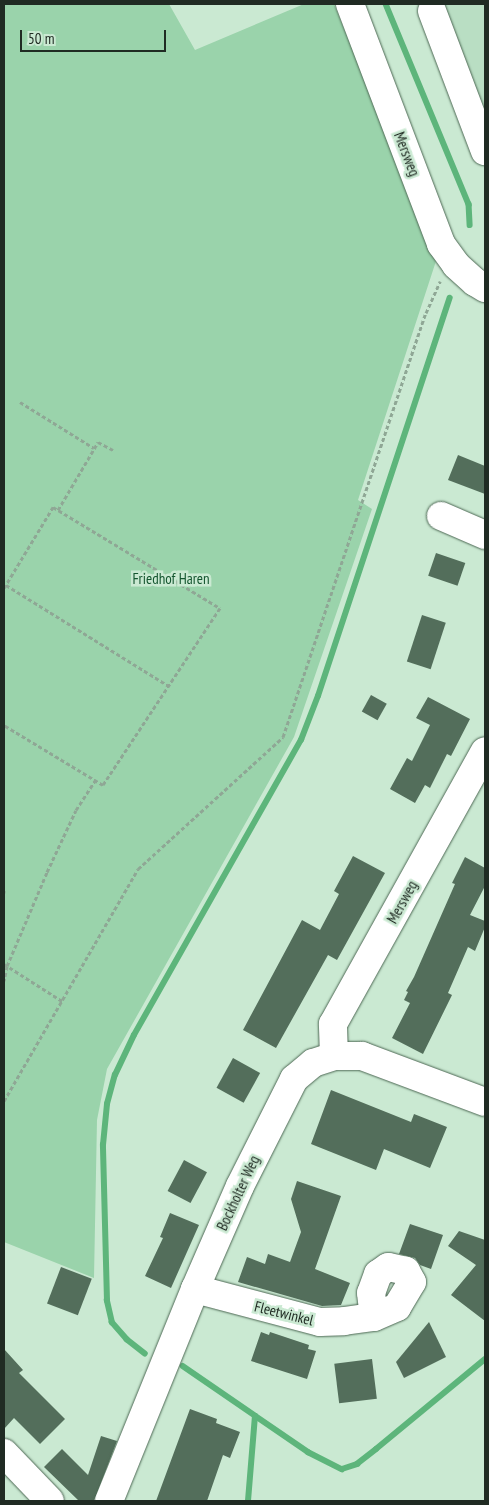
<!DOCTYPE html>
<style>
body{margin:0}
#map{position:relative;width:489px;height:1505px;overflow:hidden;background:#cae9d2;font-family:"PT Sans Narrow",sans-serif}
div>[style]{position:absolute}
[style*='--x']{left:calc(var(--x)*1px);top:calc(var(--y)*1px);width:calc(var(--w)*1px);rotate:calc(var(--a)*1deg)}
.built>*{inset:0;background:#b9dec3}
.green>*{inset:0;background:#9ad3ab}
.stream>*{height:5.5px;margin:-2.75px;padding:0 2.75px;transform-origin:2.75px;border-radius:2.75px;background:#5db57b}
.building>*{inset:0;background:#536e5b;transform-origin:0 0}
.path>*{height:3px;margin-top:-1.5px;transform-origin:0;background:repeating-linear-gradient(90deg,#8fa795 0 4px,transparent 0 6.5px)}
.roads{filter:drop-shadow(0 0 1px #4d6854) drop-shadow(0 0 1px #4d6854)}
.minor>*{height:28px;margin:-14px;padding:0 14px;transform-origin:14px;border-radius:14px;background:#fff}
span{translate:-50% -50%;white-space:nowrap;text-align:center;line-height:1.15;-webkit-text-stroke:5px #cae9d2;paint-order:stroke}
.street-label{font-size:15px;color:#202b23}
.park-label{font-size:15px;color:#155630}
.frame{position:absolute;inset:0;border:5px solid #202b23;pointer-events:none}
.scale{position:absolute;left:20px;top:30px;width:146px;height:22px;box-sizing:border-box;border:2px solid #202b23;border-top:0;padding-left:6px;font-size:15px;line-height:18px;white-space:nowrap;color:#202b23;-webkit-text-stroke:4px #cae9d2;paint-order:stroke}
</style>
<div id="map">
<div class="built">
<div style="clip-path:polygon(443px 4px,485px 4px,485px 111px)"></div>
</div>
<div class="green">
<div style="clip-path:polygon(4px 4px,169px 4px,195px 50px,304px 4px,334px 4px,437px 258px,358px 500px,372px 509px,294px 737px,107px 1069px,97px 1120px,94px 1278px,4px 1242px)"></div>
</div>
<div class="stream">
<div style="--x:386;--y:4;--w:217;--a:67.5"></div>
<div style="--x:469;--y:204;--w:21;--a:87"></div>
<div style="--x:145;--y:1354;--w:23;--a:-142"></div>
<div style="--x:127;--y:1340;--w:23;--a:-131"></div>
<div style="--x:112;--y:1323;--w:23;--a:-103"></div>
<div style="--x:107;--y:1301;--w:156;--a:-91.5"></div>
<div style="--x:103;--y:1145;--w:41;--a:-84.4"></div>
<div style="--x:107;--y:1104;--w:30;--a:-75"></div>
<div style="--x:115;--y:1075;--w:44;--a:-64.6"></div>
<div style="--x:134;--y:1035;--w:339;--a:-60.5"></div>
<div style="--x:301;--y:740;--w:47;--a:-68.9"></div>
<div style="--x:318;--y:696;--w:419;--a:-71.7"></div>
<div style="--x:183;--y:1366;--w:152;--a:34.5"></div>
<div style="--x:308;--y:1452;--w:38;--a:27"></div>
<div style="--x:342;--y:1469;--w:16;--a:-18"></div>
<div style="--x:357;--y:1464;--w:24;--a:-38"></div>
<div style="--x:376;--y:1449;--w:141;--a:-39.5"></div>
<div style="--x:248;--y:1501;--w:85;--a:-85.3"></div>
</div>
<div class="building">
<div style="clip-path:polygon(458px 455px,485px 466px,485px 494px,448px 480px)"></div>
<div style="left:436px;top:553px;width:31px;height:24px;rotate:19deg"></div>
<div style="left:422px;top:615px;width:25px;height:49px;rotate:18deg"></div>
<div style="left:371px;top:695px;width:18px;height:19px;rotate:29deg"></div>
<div style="clip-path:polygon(428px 697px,470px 719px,451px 756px,447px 754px,430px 788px,425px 785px,415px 803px,390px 789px,407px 758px,412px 761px,430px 725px,416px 718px)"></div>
<div style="clip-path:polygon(353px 856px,385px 873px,337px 960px,328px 955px,276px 1048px,243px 1030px,302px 920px,320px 930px,339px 894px,334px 891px)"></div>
<div style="clip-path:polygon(465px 857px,485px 868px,485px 886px,470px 915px,485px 921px,485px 927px,475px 951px,468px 947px,448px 993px,452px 995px,423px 1054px,392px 1038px,410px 1003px,404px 1000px,408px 992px,406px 991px,414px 977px,455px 884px,452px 883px)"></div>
<div style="left:233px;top:1058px;width:31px;height:34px;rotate:29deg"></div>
<div style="clip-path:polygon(331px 1090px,411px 1122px,414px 1114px,447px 1127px,430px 1168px,384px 1149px,376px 1170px,311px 1144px)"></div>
<div style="left:184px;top:1160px;width:26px;height:35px;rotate:28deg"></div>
<div style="clip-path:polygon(297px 1181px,341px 1196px,315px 1269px,350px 1283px,341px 1305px,322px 1306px,238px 1282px,247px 1257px,265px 1264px,268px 1254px,290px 1262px,301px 1232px,291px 1199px)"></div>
<div style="clip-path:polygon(170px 1213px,199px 1225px,171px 1288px,145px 1276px,163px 1238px,160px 1237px)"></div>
<div style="clip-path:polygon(410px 1224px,443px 1235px,431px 1269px,420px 1265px,415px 1258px,399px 1254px)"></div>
<div style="clip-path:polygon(459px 1231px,485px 1240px,485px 1321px,451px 1295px,476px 1265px,448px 1246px)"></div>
<div style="left:61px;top:1267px;width:33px;height:39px;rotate:21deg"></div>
<div style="clip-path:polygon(429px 1322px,446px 1357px,404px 1378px,396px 1362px)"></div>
<div style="clip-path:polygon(261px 1332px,269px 1335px,270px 1332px,309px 1345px,308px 1349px,316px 1351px,307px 1379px,251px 1361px)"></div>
<div style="clip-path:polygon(4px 1349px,23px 1370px,19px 1373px,65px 1419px,40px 1444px,14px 1418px,4px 1429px)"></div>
<div style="left:372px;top:1359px;width:40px;height:38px;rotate:83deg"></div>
<div style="clip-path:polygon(190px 1409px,217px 1419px,216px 1423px,240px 1432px,230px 1458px,223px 1455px,207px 1501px,156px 1501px)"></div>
<div style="clip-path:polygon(101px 1436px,117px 1441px,94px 1501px,79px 1501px,44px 1467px,62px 1449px,88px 1475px)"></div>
</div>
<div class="path">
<div style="--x:20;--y:402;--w:87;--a:31.9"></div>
<div style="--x:58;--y:510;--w:79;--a:-59.5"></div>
<div style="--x:98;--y:442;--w:17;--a:28"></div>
<div style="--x:6;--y:585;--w:192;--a:31.8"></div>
<div style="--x:4;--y:588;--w:95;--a:-58.8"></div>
<div style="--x:53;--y:507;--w:195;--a:31.2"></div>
<div style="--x:220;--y:608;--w:212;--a:123.5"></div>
<div style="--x:103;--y:785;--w:116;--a:-148.8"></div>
<div style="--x:4;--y:890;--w:3;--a:90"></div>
<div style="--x:4;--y:964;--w:4;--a:34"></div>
<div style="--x:7;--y:966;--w:15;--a:101"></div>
<div style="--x:62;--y:1001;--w:65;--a:-147.5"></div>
<div style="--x:7;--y:966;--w:102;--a:-66.9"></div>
<div style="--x:47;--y:872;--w:68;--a:-64.9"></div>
<div style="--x:76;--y:810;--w:35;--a:-57"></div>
<div style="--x:4;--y:1101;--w:268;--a:-60"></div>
<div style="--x:138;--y:869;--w:196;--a:-42.3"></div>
<div style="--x:283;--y:737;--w:447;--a:-71.4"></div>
<div style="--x:426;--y:313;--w:35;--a:-66"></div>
</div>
<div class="roads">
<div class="minor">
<div style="--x:350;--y:4;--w:257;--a:69.2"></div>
<div style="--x:441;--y:244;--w:26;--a:54"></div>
<div style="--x:456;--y:265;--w:25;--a:42"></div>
<div style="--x:475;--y:282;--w:12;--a:31"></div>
<div style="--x:432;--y:11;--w:150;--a:69.3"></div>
<div style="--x:441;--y:516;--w:48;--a:23.4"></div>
<div style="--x:334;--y:1056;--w:32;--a:-92"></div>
<div style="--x:333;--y:1024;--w:312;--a:-60.9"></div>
<div style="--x:195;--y:1289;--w:129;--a:14.8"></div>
<div style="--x:320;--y:1322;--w:24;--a:-2"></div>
<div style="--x:344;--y:1321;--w:30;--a:-8"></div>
<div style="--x:374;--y:1317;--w:25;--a:-23"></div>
<div style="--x:397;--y:1307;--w:29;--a:-59"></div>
<div style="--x:412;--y:1282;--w:13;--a:-119"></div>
<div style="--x:406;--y:1271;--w:18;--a:-167"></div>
<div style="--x:388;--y:1267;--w:12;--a:145"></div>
<div style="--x:378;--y:1274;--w:20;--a:110"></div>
<div style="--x:371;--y:1293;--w:24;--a:83"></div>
<div style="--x:4;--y:1453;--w:66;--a:46.2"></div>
<div style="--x:109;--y:1501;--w:229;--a:-67.9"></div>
<div style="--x:195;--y:1289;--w:112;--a:-66.4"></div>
<div style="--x:240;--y:1186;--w:120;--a:-63.2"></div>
<div style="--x:294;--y:1079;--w:25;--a:-40"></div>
<div style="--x:313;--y:1063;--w:22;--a:-18"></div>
<div style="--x:334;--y:1056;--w:28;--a:0"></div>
<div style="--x:362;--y:1056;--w:131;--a:20.5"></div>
</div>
</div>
<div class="street-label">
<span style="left:407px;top:154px;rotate:69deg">Mersweg</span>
<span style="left:402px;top:902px;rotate:-61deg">Mersweg</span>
<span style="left:238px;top:1193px;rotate:-65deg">Bockholter Weg</span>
<span style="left:284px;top:1313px;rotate:14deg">Fleetwinkel</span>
</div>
<div class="park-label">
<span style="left:171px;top:579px">Friedhof Haren</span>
</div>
<div class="frame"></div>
<div class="scale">50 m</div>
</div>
